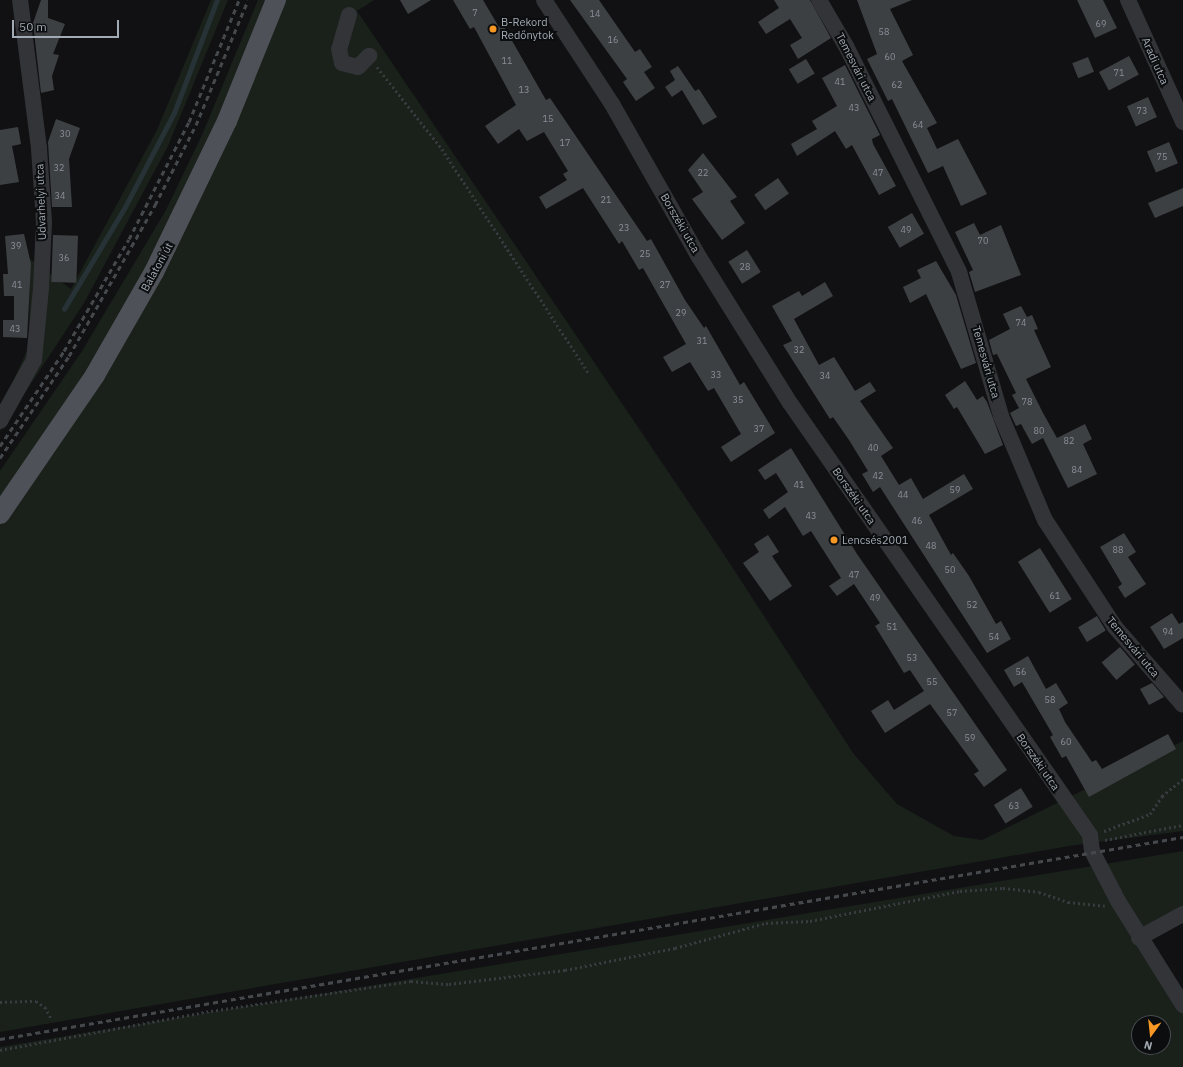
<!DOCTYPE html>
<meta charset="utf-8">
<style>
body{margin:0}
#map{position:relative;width:1183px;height:1067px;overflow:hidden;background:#111113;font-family:"IBM Plex Sans",sans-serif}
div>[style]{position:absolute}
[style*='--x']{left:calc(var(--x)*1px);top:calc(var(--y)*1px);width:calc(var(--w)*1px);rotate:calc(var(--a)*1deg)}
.green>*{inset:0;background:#19211a}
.stream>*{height:4.5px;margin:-2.25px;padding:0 2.25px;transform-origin:2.25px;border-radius:2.25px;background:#273237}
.building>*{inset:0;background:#3d4043;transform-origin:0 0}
.path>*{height:2.5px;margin-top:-1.25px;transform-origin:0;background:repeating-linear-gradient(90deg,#383b3f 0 2px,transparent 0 5px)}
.minor>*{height:16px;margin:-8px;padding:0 8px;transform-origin:8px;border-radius:8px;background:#323438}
.major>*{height:20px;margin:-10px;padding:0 10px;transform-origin:10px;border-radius:10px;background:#4e5157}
.rail>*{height:3px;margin-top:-1.5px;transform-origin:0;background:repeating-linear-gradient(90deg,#45484d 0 5px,transparent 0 9px)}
.dots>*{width:11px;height:11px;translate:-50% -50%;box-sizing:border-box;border:2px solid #0c0d0e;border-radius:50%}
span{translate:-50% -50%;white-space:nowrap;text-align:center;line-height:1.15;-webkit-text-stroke:4px #0c0d0e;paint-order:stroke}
.number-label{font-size:9px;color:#899098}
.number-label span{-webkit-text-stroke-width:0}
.poi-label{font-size:11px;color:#a2aab4}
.left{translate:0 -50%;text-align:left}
.street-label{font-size:11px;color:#a2aab4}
.north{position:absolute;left:1131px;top:1015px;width:40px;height:40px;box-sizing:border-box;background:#0c0d0e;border:1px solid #484c50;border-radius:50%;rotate:195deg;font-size:11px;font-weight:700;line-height:16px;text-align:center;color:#a2aab4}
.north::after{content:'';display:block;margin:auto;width:14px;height:18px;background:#f89824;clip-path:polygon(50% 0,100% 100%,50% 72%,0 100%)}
.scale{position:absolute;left:12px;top:20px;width:107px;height:18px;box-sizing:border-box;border:2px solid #a2aab4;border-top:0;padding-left:5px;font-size:12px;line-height:14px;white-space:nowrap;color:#a2aab4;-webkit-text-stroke:3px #0c0d0e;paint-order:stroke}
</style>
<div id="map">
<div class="green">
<div style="clip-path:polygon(211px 0,228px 0,168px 146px,84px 303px,0 431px,0 410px,29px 346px,30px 259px,71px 289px,157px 130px)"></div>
<div style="clip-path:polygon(258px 0,374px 0,357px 11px,723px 553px,853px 753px,897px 804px,954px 836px,982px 840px,1183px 741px,1183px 831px,1069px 846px,0 1032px,0 471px,82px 351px,166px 210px,202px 135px)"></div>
<div style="clip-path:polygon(evenodd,1183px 851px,1183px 921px,1150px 940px,1183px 990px,1183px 1067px,0 1067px,0 1047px,1183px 851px,1139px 1023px,1163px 1023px,1163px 1047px,1139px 1047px,1139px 1023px)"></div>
</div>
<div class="stream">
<div style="--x:64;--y:309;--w:119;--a:-59.1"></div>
<div style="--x:125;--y:207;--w:106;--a:-62.5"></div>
<div style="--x:174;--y:113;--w:121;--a:-69.2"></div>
</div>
<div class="building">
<div style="clip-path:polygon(41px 0,48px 0,48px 18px,65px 24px,53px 54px,59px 55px,52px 76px,54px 90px,41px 93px,33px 23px)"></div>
<div style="clip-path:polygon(400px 0,431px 0,408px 14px)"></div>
<div style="clip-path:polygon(453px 0,483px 0,499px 27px,503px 25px,546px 100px,550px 98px,647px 241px,651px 239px,685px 300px,704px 328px,706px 326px,740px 385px,744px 382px,775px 433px,731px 462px,721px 447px,741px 434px,714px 388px,708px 391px,690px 362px,672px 372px,663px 357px,686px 344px,643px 268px,639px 270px,622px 241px,619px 244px,583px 188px,546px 209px,539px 197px,567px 180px,563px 174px,568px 171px,544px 132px,527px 141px,519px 129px,498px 144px,485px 126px,516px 105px,474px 27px,470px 29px)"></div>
<div style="clip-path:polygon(570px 0,599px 0,635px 52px,640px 49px,652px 67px,644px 72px,655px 88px,636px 101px,623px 82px,627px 79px)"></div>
<div style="clip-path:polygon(774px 0,810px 0,831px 38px,798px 59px,790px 45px,802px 38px,790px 19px,766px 34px,758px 22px,779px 8px)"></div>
<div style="clip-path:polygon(857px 0,912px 0,890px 9px,913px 55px,902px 61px,937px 123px,927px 128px,937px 149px,958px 139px,987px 194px,961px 206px,943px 166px,928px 173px,892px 99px,888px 101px,867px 59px,877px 54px)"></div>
<div style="clip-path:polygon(1077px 0,1103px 0,1117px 28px,1095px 38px)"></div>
<div style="left:1129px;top:56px;width:21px;height:34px;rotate:62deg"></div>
<div style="left:1088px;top:57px;width:16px;height:17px;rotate:68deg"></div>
<div style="left:806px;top:59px;width:17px;height:20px;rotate:59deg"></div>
<div style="clip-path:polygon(845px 65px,880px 135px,872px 139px,873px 144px,896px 186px,879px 195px,852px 145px,846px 149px,835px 131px,797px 156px,791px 144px,817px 129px,812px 121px,837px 106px,822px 78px)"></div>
<div style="clip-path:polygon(678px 66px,695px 91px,699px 89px,717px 117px,703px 125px,682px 90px,672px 97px,665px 87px,675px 80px,670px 71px)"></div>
<div style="left:1148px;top:97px;width:22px;height:23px;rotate:66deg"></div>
<div style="clip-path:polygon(56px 119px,80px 128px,69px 159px,72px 207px,52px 207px,48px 142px)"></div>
<div style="clip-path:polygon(18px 127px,21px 144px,12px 146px,19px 182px,0 185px,0 130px)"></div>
<div style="left:1169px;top:142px;width:23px;height:24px;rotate:67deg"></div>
<div style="clip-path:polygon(703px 153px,737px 197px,730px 201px,745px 223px,722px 240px,692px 199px,703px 192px,688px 170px)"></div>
<div style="left:778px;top:178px;width:19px;height:29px;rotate:55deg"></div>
<div style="clip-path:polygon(1183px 188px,1183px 206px,1155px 218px,1148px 203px)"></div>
<div style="left:912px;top:213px;width:24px;height:28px;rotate:60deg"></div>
<div style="clip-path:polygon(974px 223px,980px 235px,1001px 225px,1021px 275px,975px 292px,969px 272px,973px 270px,955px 232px)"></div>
<div style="clip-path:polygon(24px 234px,31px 264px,27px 338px,3px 337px,3px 320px,14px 320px,14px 296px,4px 296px,3px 274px,8px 274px,5px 236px)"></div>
<div style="left:53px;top:235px;width:25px;height:47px;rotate:2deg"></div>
<div style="left:747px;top:250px;width:26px;height:22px;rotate:58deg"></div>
<div style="clip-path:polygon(936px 261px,956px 295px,976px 363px,961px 369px,926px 294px,910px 303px,903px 287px,921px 278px,917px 270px)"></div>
<div style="clip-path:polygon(825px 282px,833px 296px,794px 319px,819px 365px,834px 357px,855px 391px,870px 382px,876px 391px,860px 401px,893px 448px,881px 456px,899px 485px,911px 478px,923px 499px,964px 474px,973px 489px,929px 515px,951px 555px,953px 553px,969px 576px,996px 624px,1001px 621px,1011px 639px,987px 653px,880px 487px,873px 492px,862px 474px,868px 471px,849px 440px,833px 417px,830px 419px,783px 345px,792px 341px,772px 306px,799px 291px,802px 296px)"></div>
<div style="clip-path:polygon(1021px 306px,1027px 317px,1032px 315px,1038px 329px,1034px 330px,1051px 367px,1026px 379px,1043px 413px,1057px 438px,1085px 424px,1092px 439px,1083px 444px,1097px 474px,1068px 488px,1043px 438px,1032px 444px,1021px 424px,1016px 426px,1010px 413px,1019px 408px,1012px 395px,1016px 393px,997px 354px,993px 355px,989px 340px,1010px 329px,1003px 314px)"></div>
<div style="clip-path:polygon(965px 381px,977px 400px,983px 396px,987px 402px,1003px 445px,985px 454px,957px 407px,954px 409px,945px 395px)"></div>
<div style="clip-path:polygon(791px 448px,857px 554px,1007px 770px,984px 787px,974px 774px,979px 771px,930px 704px,885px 733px,871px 711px,888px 700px,894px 710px,924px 691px,910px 670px,904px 673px,875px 626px,880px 623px,854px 584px,837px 596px,829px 586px,841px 578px,811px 531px,803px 536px,785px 507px,769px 519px,763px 510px,788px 492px,776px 473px,765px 480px,758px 470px)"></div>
<div style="clip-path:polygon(1124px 533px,1136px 552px,1128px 557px,1146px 584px,1125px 598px,1118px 587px,1122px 584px,1100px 547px)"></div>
<div style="clip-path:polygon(768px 535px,779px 552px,772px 556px,792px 586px,770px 601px,743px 563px,759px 552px,754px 544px)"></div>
<div style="left:1040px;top:548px;width:60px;height:26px;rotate:58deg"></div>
<div style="clip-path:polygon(1172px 613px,1179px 624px,1183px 622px,1183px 638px,1164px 649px,1150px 627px)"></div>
<div style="left:1097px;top:616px;width:17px;height:22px;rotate:59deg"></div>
<div style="left:1120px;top:647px;width:23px;height:24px;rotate:50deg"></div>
<div style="clip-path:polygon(1028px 656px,1046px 689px,1056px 683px,1068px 703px,1059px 709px,1065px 722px,1092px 762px,1096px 760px,1102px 769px,1168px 734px,1176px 749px,1089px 797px,1066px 756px,1062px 758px,1050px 737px,1053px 735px,1022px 682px,1014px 687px,1004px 670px)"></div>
<div style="clip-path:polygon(1152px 683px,1164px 697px,1149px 705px,1140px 689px)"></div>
<div style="left:1021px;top:788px;width:22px;height:32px;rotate:58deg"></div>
</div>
<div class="path">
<div style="--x:377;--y:67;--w:105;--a:51.6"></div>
<div style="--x:442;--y:149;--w:267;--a:56.8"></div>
<div style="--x:1104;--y:831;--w:49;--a:-20.3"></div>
<div style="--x:1150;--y:814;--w:22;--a:-56"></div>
<div style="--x:1162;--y:796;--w:27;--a:-39"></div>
<div style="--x:1105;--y:840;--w:79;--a:-10.9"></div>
<div style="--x:0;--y:1002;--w:36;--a:-2"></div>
<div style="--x:36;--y:1001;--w:11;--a:34"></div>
<div style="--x:45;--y:1007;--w:13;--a:61"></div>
<div style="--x:0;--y:1050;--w:215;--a:-10.5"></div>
<div style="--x:211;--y:1011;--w:202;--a:-8.5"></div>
<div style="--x:411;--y:981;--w:38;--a:5"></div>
<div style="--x:449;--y:984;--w:117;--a:-6.9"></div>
<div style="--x:565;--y:970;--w:112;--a:-11.3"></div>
<div style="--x:675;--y:948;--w:94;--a:-15.4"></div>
<div style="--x:766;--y:923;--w:44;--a:-2.6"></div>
<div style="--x:810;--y:921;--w:153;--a:-11.3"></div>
<div style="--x:960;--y:891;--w:43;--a:-4"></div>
<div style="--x:1003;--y:888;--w:36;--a:6"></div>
<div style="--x:1039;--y:892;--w:31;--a:19"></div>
<div style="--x:1068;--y:902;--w:37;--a:6"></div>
</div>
<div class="minor">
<div style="--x:544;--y:0;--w:124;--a:56.8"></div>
<div style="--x:612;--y:104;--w:176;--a:60.4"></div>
<div style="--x:699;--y:257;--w:172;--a:58.1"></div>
<div style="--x:790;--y:403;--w:526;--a:55.22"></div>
<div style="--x:1090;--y:835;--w:16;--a:83"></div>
<div style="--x:1092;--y:851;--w:56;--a:62.5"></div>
<div style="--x:1118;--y:901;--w:123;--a:58"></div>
<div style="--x:819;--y:0;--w:53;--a:59.6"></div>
<div style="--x:846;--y:46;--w:253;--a:63.4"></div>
<div style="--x:959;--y:272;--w:150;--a:73.7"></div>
<div style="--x:1001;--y:416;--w:113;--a:67.1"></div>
<div style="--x:1045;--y:520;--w:128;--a:56.8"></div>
<div style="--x:1115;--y:627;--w:103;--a:48.9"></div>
<div style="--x:1128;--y:0;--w:134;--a:65.7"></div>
<div style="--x:349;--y:15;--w:35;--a:106"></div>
<div style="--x:339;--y:49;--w:14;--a:78"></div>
<div style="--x:342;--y:63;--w:16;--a:14"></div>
<div style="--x:358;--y:67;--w:16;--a:-45"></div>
<div style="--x:0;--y:421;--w:70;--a:-60.9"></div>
<div style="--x:34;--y:360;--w:72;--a:-84.4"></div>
<div style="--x:41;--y:288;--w:66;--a:-87.4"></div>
<div style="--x:44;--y:222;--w:74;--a:-93.9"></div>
<div style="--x:39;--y:148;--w:149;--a:-97.3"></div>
<div style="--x:1139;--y:938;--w:50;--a:-28.6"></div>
</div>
<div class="major">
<div style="--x:0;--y:514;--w:168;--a:-55.6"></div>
<div style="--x:95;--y:375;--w:119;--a:-60.2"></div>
<div style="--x:154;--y:272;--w:168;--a:-64.2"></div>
<div style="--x:227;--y:121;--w:131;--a:-68"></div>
</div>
<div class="rail">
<div style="--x:0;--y:446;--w:115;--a:-56"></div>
<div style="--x:64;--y:351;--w:129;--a:-59.9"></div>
<div style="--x:129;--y:239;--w:131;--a:-62.9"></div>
<div style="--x:189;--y:122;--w:132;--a:-67.7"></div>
<div style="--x:0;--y:458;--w:123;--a:-55.9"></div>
<div style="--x:69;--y:356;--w:174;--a:-60.3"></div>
<div style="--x:155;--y:205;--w:90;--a:-62.9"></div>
<div style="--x:196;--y:125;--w:135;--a:-67.4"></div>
<div style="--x:0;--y:1039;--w:1200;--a:-9.69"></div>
</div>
<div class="dots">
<div style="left:493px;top:29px;background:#f89824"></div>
<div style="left:834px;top:540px;background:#f89824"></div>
</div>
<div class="number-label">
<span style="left:475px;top:13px">7</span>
<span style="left:595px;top:14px">14</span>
<span style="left:1101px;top:24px">69</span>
<span style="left:884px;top:32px">58</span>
<span style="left:613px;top:40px">16</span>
<span style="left:890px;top:57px">60</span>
<span style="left:507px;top:61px">11</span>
<span style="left:1119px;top:73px">71</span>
<span style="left:840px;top:82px">41</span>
<span style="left:897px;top:85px">62</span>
<span style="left:524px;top:90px">13</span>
<span style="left:854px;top:108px">43</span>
<span style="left:1142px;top:111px">73</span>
<span style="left:548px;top:119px">15</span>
<span style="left:918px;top:125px">64</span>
<span style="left:65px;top:134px">30</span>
<span style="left:565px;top:143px">17</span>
<span style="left:1162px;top:157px">75</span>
<span style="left:59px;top:168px">32</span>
<span style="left:703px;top:173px">22</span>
<span style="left:878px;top:173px">47</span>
<span style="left:60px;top:196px">34</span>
<span style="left:606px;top:200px">21</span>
<span style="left:624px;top:228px">23</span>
<span style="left:906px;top:230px">49</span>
<span style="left:983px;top:241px">70</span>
<span style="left:16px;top:246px">39</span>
<span style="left:645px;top:254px">25</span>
<span style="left:64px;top:258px">36</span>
<span style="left:745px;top:267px">28</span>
<span style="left:17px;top:285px">41</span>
<span style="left:665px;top:285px">27</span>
<span style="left:681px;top:313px">29</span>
<span style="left:1021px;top:323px">74</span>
<span style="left:15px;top:329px">43</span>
<span style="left:702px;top:341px">31</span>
<span style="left:799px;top:350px">32</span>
<span style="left:716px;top:375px">33</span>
<span style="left:825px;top:376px">34</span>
<span style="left:738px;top:400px">35</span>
<span style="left:1027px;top:402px">78</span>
<span style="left:759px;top:429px">37</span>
<span style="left:1039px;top:431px">80</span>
<span style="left:1069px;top:441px">82</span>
<span style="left:873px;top:448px">40</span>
<span style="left:1077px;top:470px">84</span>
<span style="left:878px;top:476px">42</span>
<span style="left:799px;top:485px">41</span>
<span style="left:955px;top:490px">59</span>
<span style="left:903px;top:495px">44</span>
<span style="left:811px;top:516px">43</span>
<span style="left:917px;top:521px">46</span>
<span style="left:931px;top:546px">48</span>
<span style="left:1118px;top:550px">88</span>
<span style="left:950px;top:570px">50</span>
<span style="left:854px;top:575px">47</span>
<span style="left:1055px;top:596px">61</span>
<span style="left:875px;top:598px">49</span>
<span style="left:972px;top:605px">52</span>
<span style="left:892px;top:627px">51</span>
<span style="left:1168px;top:632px">94</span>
<span style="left:994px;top:637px">54</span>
<span style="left:912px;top:658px">53</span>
<span style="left:1021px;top:672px">56</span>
<span style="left:932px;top:682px">55</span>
<span style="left:1050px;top:700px">58</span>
<span style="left:952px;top:713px">57</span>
<span style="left:970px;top:738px">59</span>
<span style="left:1066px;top:742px">60</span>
<span style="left:1014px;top:806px">63</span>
</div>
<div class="poi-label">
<span class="left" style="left:501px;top:29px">B-Rekord<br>Redőnytok</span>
<span class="left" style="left:842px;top:540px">Lencsés2001</span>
</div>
<div class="street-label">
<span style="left:1155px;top:61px;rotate:66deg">Aradi utca</span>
<span style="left:856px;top:67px;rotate:63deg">Temesvári utca</span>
<span style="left:41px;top:202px;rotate:-92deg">Udvarhelyi utca</span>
<span style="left:680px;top:223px;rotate:60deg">Borszéki utca</span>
<span style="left:157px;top:267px;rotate:-61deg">Balatoni út</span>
<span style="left:986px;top:362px;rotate:74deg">Temesvári utca</span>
<span style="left:854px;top:496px;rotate:55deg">Borszéki utca</span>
<span style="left:1133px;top:647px;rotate:50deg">Temesvári utca</span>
<span style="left:1038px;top:762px;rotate:55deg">Borszéki utca</span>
</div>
<div class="north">N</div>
<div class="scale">50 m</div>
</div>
